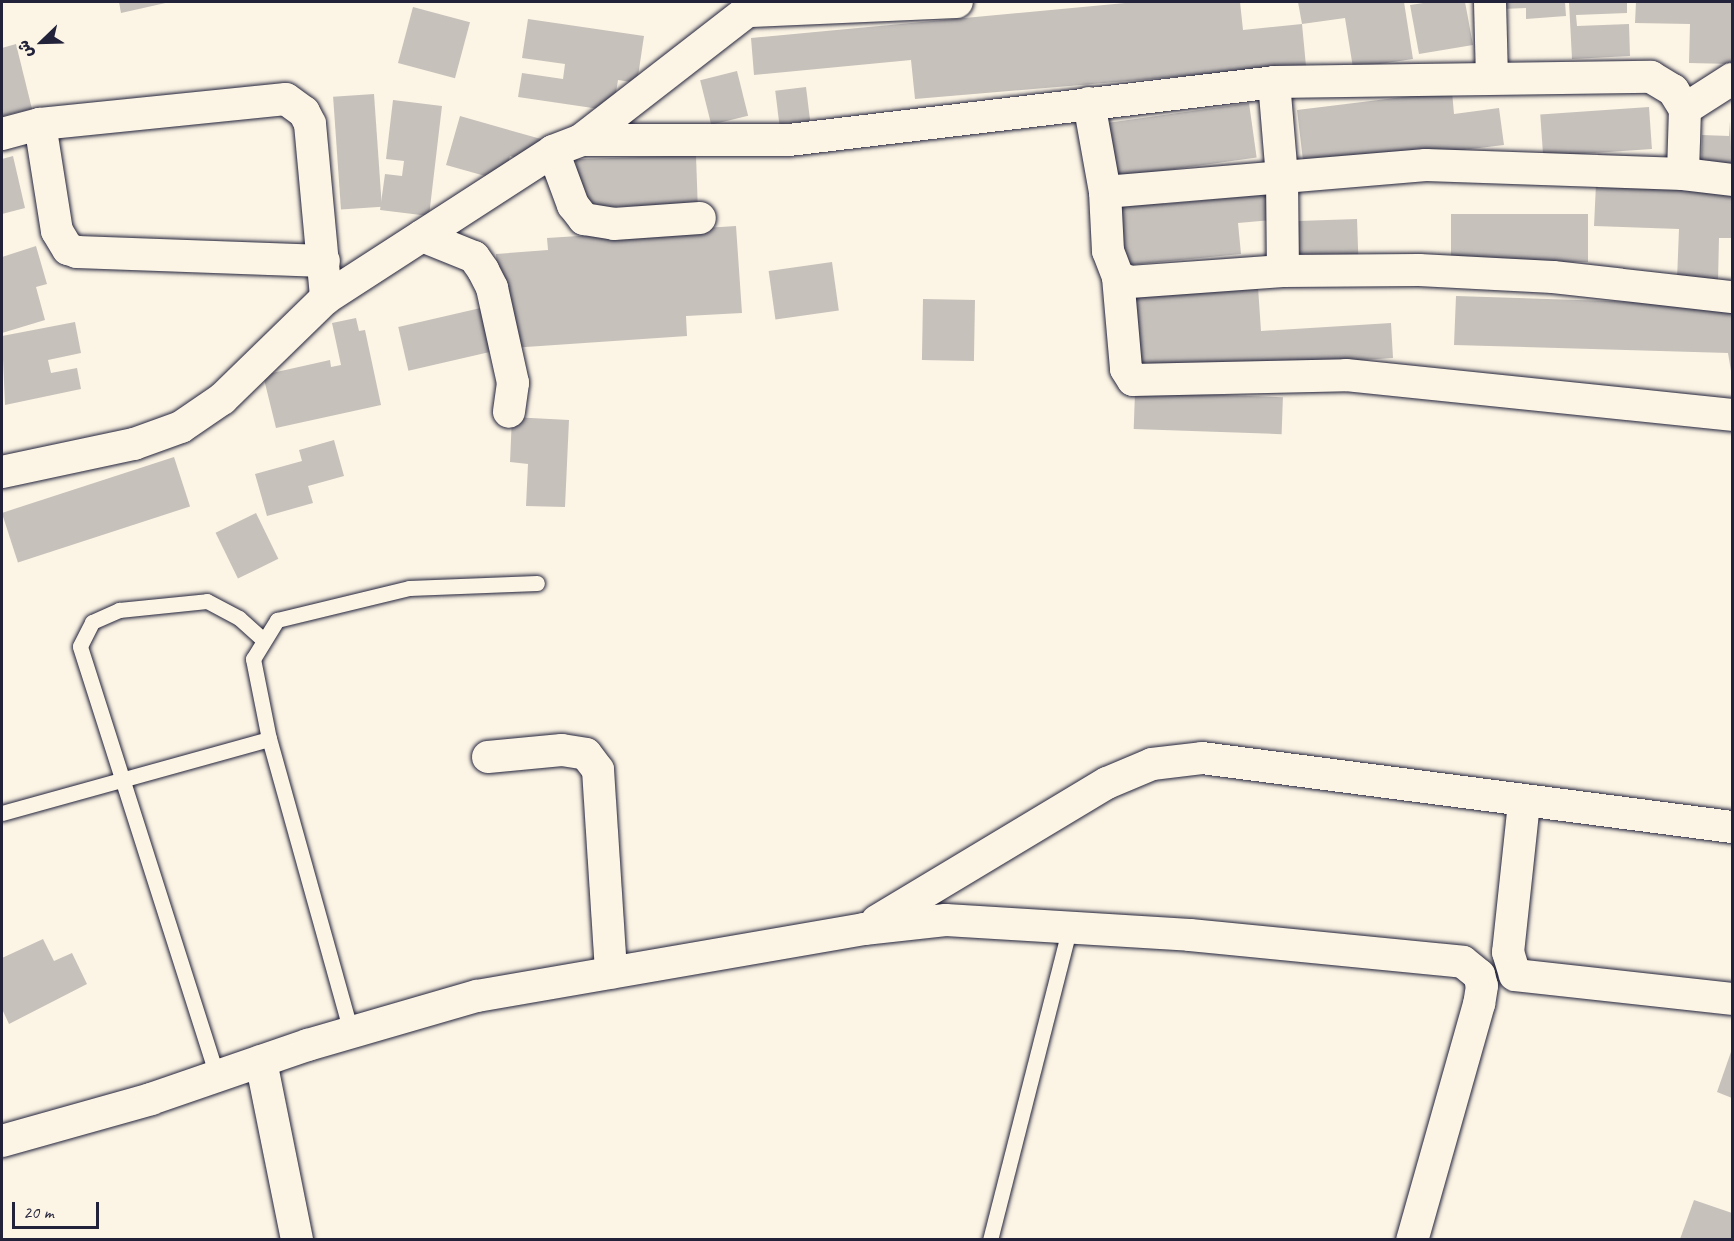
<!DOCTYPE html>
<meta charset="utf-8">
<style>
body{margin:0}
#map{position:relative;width:1734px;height:1241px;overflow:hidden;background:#fcf5e5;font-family:Caveat,"Playpen Sans Arabic",sans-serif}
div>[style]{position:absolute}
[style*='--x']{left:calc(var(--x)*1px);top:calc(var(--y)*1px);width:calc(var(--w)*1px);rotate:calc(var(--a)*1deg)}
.building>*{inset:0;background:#c6c1bb;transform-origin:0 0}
.roads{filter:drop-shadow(0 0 2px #22223b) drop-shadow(0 0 2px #22223b)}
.lane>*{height:15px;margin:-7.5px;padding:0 7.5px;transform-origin:7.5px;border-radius:7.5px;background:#fcf5e5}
.street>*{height:32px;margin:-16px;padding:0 16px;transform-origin:16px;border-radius:16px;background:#fcf5e5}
span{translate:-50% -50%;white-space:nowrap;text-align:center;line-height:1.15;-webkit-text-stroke:4.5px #fcf5e5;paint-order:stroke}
.frame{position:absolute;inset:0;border:3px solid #22223b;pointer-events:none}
.north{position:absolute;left:12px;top:12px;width:60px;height:60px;-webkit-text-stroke:4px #fcf5e5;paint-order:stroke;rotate:247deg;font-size:16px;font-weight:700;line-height:24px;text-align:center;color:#22223b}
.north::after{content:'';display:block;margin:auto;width:21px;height:27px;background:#22223b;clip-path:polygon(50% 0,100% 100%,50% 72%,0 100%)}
.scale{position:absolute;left:12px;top:1202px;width:87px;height:27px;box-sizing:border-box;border:3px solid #22223b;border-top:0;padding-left:8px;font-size:18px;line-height:21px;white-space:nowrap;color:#22223b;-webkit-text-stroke:4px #fcf5e5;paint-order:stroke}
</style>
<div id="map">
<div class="building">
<div style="clip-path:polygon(119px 2px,170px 2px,121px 13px)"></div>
<div style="clip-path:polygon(1136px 2px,1240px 2px,1243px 30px,1302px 24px,1306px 66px,915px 99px,911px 60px,754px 75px,751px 38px)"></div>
<div style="clip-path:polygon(1298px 2px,1404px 2px,1413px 59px,1353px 68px,1345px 18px,1302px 24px)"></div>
<div style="clip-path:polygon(1430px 2px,1465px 2px,1473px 45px,1419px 54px,1410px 5px)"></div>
<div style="clip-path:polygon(1501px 2px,1565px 2px,1566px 16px,1526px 19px,1526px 8px,1502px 9px)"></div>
<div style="clip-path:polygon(1569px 2px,1627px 2px,1627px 13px,1576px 15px,1577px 26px,1629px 24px,1630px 56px,1572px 59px)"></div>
<div style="clip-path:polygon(1636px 2px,1732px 2px,1732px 64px,1689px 63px,1690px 24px,1635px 23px)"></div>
<div style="left:413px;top:7px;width:59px;height:58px;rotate:15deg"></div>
<div style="clip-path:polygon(528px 19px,644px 36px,637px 83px,618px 80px,613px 111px,518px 97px,522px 73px,563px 79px,565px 64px,522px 58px)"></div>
<div style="clip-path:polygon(16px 44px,32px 109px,2px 116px,2px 48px)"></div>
<div style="left:737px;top:71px;width:46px;height:38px;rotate:76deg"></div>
<div style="left:806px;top:87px;width:34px;height:31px;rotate:83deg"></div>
<div style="clip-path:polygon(1452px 91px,1454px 114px,1499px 108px,1504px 145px,1304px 169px,1297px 110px)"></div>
<div style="left:374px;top:94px;width:113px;height:41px;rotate:86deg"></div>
<div style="clip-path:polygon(393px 100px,442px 106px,429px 216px,380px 210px,385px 174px,402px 176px,404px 161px,386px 159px)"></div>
<div style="left:1249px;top:103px;width:55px;height:149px;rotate:82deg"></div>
<div style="left:1649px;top:107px;width:42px;height:109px;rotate:86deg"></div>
<div style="clip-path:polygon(460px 116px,541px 139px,535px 163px,510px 156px,503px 181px,446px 165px)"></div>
<div style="clip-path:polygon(1730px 121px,1732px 172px,1701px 172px,1702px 135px,1729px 136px)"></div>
<div style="left:696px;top:155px;width:49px;height:120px;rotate:88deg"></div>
<div style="clip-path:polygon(13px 156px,25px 208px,2px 214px,2px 159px)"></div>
<div style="clip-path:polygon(1596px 184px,1732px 189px,1732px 238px,1719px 238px,1718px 282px,1677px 280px,1679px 229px,1594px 226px)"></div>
<div style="clip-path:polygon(1271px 194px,1273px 220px,1238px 223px,1241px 254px,1119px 266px,1112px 203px,1164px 198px,1164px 204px)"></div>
<div style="left:1451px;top:214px;width:137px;height:48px"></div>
<div style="left:1357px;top:219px;width:38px;height:59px;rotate:88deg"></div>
<div style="clip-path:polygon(736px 226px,742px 313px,686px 316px,687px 336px,511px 348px,500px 315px,496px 254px,548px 250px,547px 238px)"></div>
<div style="clip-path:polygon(36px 246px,47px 284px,36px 287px,45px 320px,2px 333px,2px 257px)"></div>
<div style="left:832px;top:262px;width:49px;height:64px;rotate:82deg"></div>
<div style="clip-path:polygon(1258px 287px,1261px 331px,1391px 323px,1393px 358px,1132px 375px,1125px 296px)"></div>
<div style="clip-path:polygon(1456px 296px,1732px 305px,1732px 377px,1728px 353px,1454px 345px)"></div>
<div style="left:923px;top:299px;width:52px;height:61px;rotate:1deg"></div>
<div style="left:485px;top:307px;width:45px;height:89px;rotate:77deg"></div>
<div style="clip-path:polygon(356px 318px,359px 331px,365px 330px,381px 405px,276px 428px,263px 375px,330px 360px,331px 367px,341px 365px,332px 323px)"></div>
<div style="clip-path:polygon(75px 322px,81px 353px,48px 360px,51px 373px,77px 368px,81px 389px,5px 405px,2px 336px)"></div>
<div style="left:1135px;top:392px;width:148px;height:37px;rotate:2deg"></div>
<div style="clip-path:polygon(512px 417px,569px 420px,565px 507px,526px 506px,528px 464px,510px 462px)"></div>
<div style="clip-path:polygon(334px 440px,344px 476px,308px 486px,313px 503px,267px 516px,255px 474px,302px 461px,299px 450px)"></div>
<div style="left:174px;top:457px;width:52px;height:181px;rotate:72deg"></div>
<div style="left:256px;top:513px;width:51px;height:45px;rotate:64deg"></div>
<div style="clip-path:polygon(43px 939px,54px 961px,72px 953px,87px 984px,9px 1024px,2px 1009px,2px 958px)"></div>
<div style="clip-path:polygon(1732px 1049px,1732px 1098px,1717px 1092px)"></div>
<div style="clip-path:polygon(1694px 1200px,1732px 1213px,1732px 1239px,1680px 1239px)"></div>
</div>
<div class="roads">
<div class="lane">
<div style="--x:2;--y:813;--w:277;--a:-15.5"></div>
<div style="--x:351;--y:1032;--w:304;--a:-105.6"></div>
<div style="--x:269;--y:739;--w:82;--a:-101.3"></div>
<div style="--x:253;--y:659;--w:46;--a:-58.4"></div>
<div style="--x:277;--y:620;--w:136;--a:-13.6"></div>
<div style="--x:409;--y:588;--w:128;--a:-2.2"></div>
<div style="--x:217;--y:1076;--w:451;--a:-107.7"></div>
<div style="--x:80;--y:646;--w:27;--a:-63"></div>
<div style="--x:92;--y:622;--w:30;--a:-24"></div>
<div style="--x:119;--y:610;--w:88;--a:-5.8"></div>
<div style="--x:207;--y:601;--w:36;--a:28"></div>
<div style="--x:239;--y:618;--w:31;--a:42"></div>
<div style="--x:990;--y:1240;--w:323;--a:-75.7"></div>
</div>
<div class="street">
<div style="--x:1490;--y:2;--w:75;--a:88.5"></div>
<div style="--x:750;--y:11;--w:207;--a:-2.5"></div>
<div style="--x:1274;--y:82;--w:96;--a:85.2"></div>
<div style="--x:1282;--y:178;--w:93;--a:89.4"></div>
<div style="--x:1089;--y:103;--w:90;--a:79.8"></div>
<div style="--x:1105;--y:192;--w:59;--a:87.1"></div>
<div style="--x:1108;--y:251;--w:28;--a:69"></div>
<div style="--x:1118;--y:277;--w:13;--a:23"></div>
<div style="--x:1130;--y:282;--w:153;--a:-4.1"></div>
<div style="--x:1283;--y:271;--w:136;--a:-0.4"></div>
<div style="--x:1419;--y:270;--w:134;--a:3"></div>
<div style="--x:1553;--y:277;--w:180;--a:6.4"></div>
<div style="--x:1685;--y:109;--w:56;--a:-32.6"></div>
<div style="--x:40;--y:124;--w:108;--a:81"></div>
<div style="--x:57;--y:231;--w:21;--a:59"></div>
<div style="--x:68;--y:249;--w:9;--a:18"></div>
<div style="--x:77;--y:252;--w:247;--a:2.1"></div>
<div style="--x:2;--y:134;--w:39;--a:-15"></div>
<div style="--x:40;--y:124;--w:247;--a:-5.8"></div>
<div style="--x:286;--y:99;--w:22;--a:36"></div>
<div style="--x:304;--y:112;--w:13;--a:63"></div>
<div style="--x:310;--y:124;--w:175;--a:84.7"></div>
<div style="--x:581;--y:140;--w:208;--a:0"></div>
<div style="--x:789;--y:140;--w:488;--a:-6.8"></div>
<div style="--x:1274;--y:82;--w:377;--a:-0.8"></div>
<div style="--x:1651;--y:77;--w:26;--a:31"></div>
<div style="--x:1673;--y:90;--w:22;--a:58"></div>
<div style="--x:1685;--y:109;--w:65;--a:91.8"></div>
<div style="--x:553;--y:151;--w:58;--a:69.7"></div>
<div style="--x:573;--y:205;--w:18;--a:52"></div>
<div style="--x:584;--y:219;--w:30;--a:9"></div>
<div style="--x:614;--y:224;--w:86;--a:-4"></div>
<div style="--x:1105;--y:192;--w:322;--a:-4.8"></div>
<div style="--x:1426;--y:165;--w:257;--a:2"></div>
<div style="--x:1683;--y:174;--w:49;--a:7"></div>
<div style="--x:422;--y:236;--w:56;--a:22"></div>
<div style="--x:474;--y:257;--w:16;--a:55"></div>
<div style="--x:483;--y:270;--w:20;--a:63"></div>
<div style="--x:492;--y:288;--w:97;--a:77.5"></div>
<div style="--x:513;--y:383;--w:29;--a:98"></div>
<div style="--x:1118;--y:277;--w:92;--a:85"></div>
<div style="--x:1126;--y:369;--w:13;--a:58"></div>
<div style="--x:1133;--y:380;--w:213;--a:-1.3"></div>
<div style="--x:1346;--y:375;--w:388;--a:5.9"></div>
<div style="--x:2;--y:472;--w:135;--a:-12"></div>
<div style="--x:134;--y:444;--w:50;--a:-19.9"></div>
<div style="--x:181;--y:427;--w:50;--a:-34.3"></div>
<div style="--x:222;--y:399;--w:145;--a:-44.2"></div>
<div style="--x:326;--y:298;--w:270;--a:-32.9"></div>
<div style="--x:553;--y:151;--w:30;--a:-21"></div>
<div style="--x:581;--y:140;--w:225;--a:-37.8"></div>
<div style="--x:488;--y:757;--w:74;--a:-5.4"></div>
<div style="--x:562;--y:750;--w:24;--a:9"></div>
<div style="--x:586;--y:754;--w:20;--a:53"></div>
<div style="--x:598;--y:770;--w:203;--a:86.3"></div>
<div style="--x:1524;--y:803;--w:150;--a:96.1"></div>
<div style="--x:1508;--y:952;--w:24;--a:73"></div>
<div style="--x:1515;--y:975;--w:218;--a:6.3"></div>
<div style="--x:877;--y:921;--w:268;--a:-31"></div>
<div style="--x:1107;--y:783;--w:49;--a:-22.9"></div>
<div style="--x:1152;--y:764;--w:50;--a:-6.8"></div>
<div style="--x:1202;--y:758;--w:534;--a:7.42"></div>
<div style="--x:261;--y:1061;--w:183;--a:78.6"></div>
<div style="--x:2;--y:1141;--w:155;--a:-15.7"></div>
<div style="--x:151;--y:1099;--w:166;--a:-19"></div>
<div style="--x:308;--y:1045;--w:176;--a:-16.2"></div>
<div style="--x:477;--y:996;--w:393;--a:-9.8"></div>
<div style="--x:864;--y:929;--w:82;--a:-6.3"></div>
<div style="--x:946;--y:920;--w:244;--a:3.5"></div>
<div style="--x:1190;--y:935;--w:274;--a:5.6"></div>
<div style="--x:1463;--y:962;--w:21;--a:39"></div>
<div style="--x:1479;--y:975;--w:11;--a:75"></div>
<div style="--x:1482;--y:986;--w:18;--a:99"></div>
<div style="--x:1479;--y:1004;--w:245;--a:105.8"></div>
</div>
</div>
<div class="frame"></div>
<div class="north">ش</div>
<div class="scale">20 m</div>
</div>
